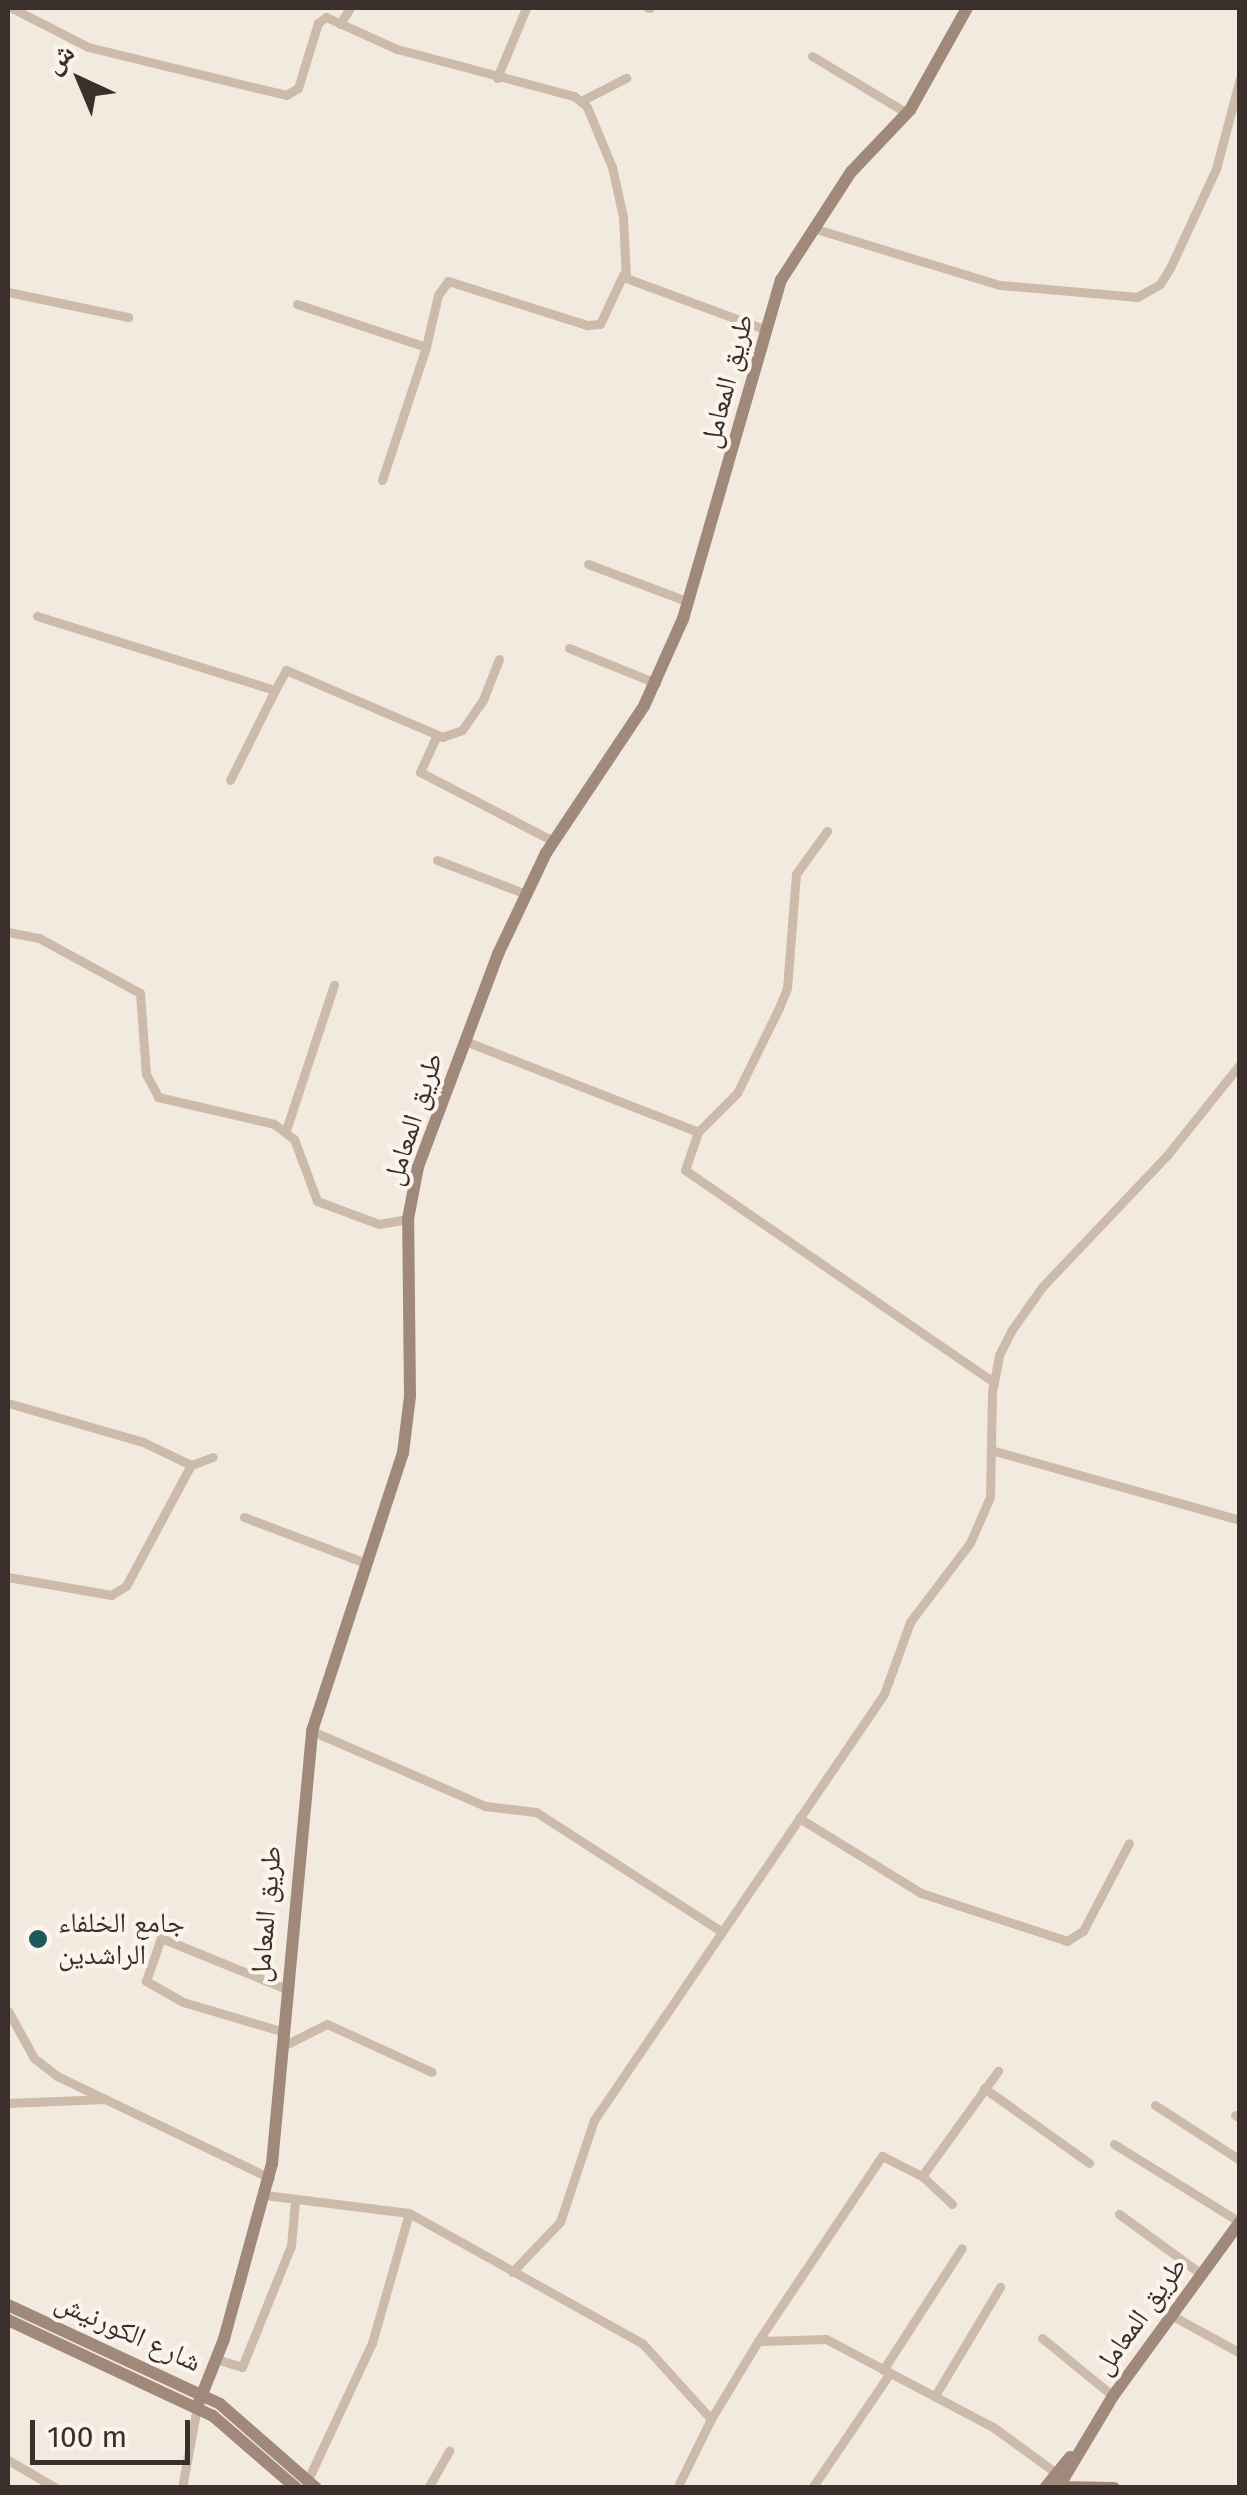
<!DOCTYPE html>
<meta charset="utf-8">
<style>
body{margin:0}
#map{position:relative;width:1247px;height:2495px;overflow:hidden;background:#f3eadf;font-family:"Fira Sans","Noto Naskh Arabic",sans-serif}
div>[style]{position:absolute}
[style*='--x']{left:calc(var(--x)*1px);top:calc(var(--y)*1px);width:calc(var(--w)*1px);rotate:calc(var(--a)*1deg)}
.street>*{height:9px;margin:-4.5px;padding:0 4.5px;transform-origin:4.5px;border-radius:4.5px;background:#ccbaaa}
.secondary>*{height:12px;margin:-6px;padding:0 6px;transform-origin:6px;border-radius:6px;background:#a0897b}
.dots>*{width:28px;height:28px;translate:-50% -50%;box-sizing:border-box;border:5px solid #fbf4ec;border-radius:50%}
span{translate:-50% -50%;white-space:nowrap;text-align:center;line-height:1.15;-webkit-text-stroke:8px #fbf4ec;paint-order:stroke}
.street-label{font-size:28px;color:#3a2f2a}
.poi-label{font-size:28px;color:#3a2f2a}
.left{translate:0 -50%;text-align:left}
.frame{position:absolute;inset:0;border:10px solid #3a2f2a;pointer-events:none}
.north{position:absolute;left:30px;top:30px;width:100px;height:100px;-webkit-text-stroke:8px #fbf4ec;paint-order:stroke;rotate:316deg;font-size:28px;font-weight:700;line-height:40px;text-align:center;color:#3a2f2a}
.north::after{content:'';display:block;margin:auto;width:35px;height:45px;background:#3a2f2a;clip-path:polygon(50% 0,100% 100%,50% 72%,0 100%)}
.scale{position:absolute;left:30px;top:2420px;width:160px;height:45px;box-sizing:border-box;border:5px solid #3a2f2a;border-top:0;padding-left:12px;font-size:30px;line-height:35px;white-space:nowrap;color:#3a2f2a;-webkit-text-stroke:8px #fbf4ec;paint-order:stroke}
</style>
<div id="map">
<div class="street">
<div style="--x:12;--y:8;--w:85;--a:27.2"></div>
<div style="--x:88;--y:47;--w:204;--a:13.6"></div>
<div style="--x:286;--y:95;--w:14;--a:-30"></div>
<div style="--x:298;--y:88;--w:68;--a:-72.9"></div>
<div style="--x:318;--y:23;--w:10;--a:-37"></div>
<div style="--x:326;--y:17;--w:78;--a:24.3"></div>
<div style="--x:397;--y:49;--w:183;--a:14.9"></div>
<div style="--x:574;--y:96;--w:17;--a:40"></div>
<div style="--x:587;--y:107;--w:65;--a:67.4"></div>
<div style="--x:612;--y:167;--w:51;--a:77.6"></div>
<div style="--x:623;--y:217;--w:61;--a:87.2"></div>
<div style="--x:626;--y:278;--w:147;--a:20.3"></div>
<div style="--x:648;--y:8;--w:2;--a:0"></div>
<div style="--x:340;--y:24;--w:19;--a:-58"></div>
<div style="--x:812;--y:56;--w:111;--a:31"></div>
<div style="--x:497;--y:78;--w:76;--a:-67.5"></div>
<div style="--x:581;--y:101;--w:51;--a:-27.1"></div>
<div style="--x:813;--y:228;--w:195;--a:17"></div>
<div style="--x:1000;--y:285;--w:138;--a:5"></div>
<div style="--x:1137;--y:297;--w:26;--a:-29"></div>
<div style="--x:1160;--y:284;--w:19;--a:-58"></div>
<div style="--x:1170;--y:268;--w:109;--a:-65.1"></div>
<div style="--x:1216;--y:169;--w:94;--a:-75.2"></div>
<div style="--x:8;--y:292;--w:123;--a:11.8"></div>
<div style="--x:297;--y:304;--w:136;--a:18.4"></div>
<div style="--x:426;--y:347;--w:53;--a:-77"></div>
<div style="--x:438;--y:295;--w:17;--a:-54"></div>
<div style="--x:448;--y:281;--w:146;--a:17.6"></div>
<div style="--x:587;--y:325;--w:13;--a:-4"></div>
<div style="--x:600;--y:324;--w:54;--a:-64.9"></div>
<div style="--x:382;--y:480;--w:140;--a:-71.7"></div>
<div style="--x:588;--y:564;--w:108;--a:20.6"></div>
<div style="--x:37;--y:616;--w:249;--a:17.3"></div>
<div style="--x:275;--y:690;--w:23;--a:-61"></div>
<div style="--x:286;--y:670;--w:170;--a:23.2"></div>
<div style="--x:442;--y:737;--w:21;--a:-19"></div>
<div style="--x:462;--y:730;--w:37;--a:-55"></div>
<div style="--x:483;--y:700;--w:44;--a:-68.7"></div>
<div style="--x:569;--y:648;--w:94;--a:21.9"></div>
<div style="--x:437;--y:735;--w:41;--a:114.7"></div>
<div style="--x:420;--y:772;--w:150;--a:27.4"></div>
<div style="--x:230;--y:780;--w:101;--a:-63.4"></div>
<div style="--x:827;--y:831;--w:53;--a:125.8"></div>
<div style="--x:796;--y:874;--w:114;--a:94.5"></div>
<div style="--x:787;--y:988;--w:22;--a:112"></div>
<div style="--x:779;--y:1008;--w:95;--a:116.3"></div>
<div style="--x:737;--y:1093;--w:55;--a:135"></div>
<div style="--x:698;--y:1132;--w:40;--a:108.9"></div>
<div style="--x:685;--y:1170;--w:375;--a:34.5"></div>
<div style="--x:437;--y:860;--w:95;--a:20.9"></div>
<div style="--x:8;--y:932;--w:32;--a:11"></div>
<div style="--x:39;--y:938;--w:115;--a:28.6"></div>
<div style="--x:140;--y:993;--w:81;--a:85.8"></div>
<div style="--x:146;--y:1074;--w:26;--a:62"></div>
<div style="--x:158;--y:1097;--w:119;--a:13.1"></div>
<div style="--x:274;--y:1124;--w:25;--a:37"></div>
<div style="--x:294;--y:1139;--w:66;--a:69.6"></div>
<div style="--x:317;--y:1201;--w:66;--a:20.4"></div>
<div style="--x:379;--y:1224;--w:29;--a:-10"></div>
<div style="--x:465;--y:1041;--w:250;--a:21.3"></div>
<div style="--x:286;--y:1130;--w:153;--a:-71.7"></div>
<div style="--x:8;--y:1403;--w:141;--a:16.1"></div>
<div style="--x:143;--y:1442;--w:53;--a:25.6"></div>
<div style="--x:191;--y:1465;--w:23;--a:-20"></div>
<div style="--x:991;--y:1450;--w:259;--a:15.7"></div>
<div style="--x:244;--y:1517;--w:130;--a:20.7"></div>
<div style="--x:8;--y:1577;--w:105;--a:9.9"></div>
<div style="--x:111;--y:1595;--w:17;--a:-31"></div>
<div style="--x:126;--y:1586;--w:137;--a:-61.8"></div>
<div style="--x:312;--y:1731;--w:189;--a:23.4"></div>
<div style="--x:485;--y:1806;--w:51;--a:6.7"></div>
<div style="--x:536;--y:1812;--w:218;--a:32.8"></div>
<div style="--x:799;--y:1818;--w:143;--a:31.6"></div>
<div style="--x:921;--y:1893;--w:154;--a:18.2"></div>
<div style="--x:1067;--y:1941;--w:19;--a:-32"></div>
<div style="--x:1083;--y:1931;--w:99;--a:-62.4"></div>
<div style="--x:8;--y:2011;--w:54;--a:61"></div>
<div style="--x:34;--y:2058;--w:29;--a:38"></div>
<div style="--x:57;--y:2076;--w:236;--a:25.6"></div>
<div style="--x:281;--y:2031;--w:102;--a:-163.5"></div>
<div style="--x:183;--y:2002;--w:43;--a:-150.4"></div>
<div style="--x:146;--y:1981;--w:46;--a:-70.8"></div>
<div style="--x:161;--y:1938;--w:133;--a:22.1"></div>
<div style="--x:283;--y:2046;--w:49;--a:-26.6"></div>
<div style="--x:327;--y:2024;--w:115;--a:24.6"></div>
<div style="--x:984;--y:2088;--w:129;--a:35.5"></div>
<div style="--x:8;--y:2103;--w:97;--a:-2.4"></div>
<div style="--x:1155;--y:2105;--w:101;--a:32.9"></div>
<div style="--x:1235;--y:2115;--w:6;--a:31"></div>
<div style="--x:1114;--y:2144;--w:148;--a:31.8"></div>
<div style="--x:922;--y:2176;--w:41;--a:43"></div>
<div style="--x:265;--y:2195;--w:145;--a:7.1"></div>
<div style="--x:409;--y:2213;--w:267;--a:29.2"></div>
<div style="--x:642;--y:2343;--w:103;--a:47.8"></div>
<div style="--x:711;--y:2419;--w:77;--a:116.2"></div>
<div style="--x:1119;--y:2214;--w:100;--a:36.1"></div>
<div style="--x:512;--y:2272;--w:69;--a:-46.2"></div>
<div style="--x:560;--y:2222;--w:108;--a:-71.6"></div>
<div style="--x:594;--y:2120;--w:515;--a:-55.75"></div>
<div style="--x:884;--y:1694;--w:77;--a:-70.1"></div>
<div style="--x:910;--y:1622;--w:99;--a:-52.8"></div>
<div style="--x:970;--y:1543;--w:50;--a:-66.5"></div>
<div style="--x:990;--y:1497;--w:105;--a:-88.9"></div>
<div style="--x:992;--y:1392;--w:38;--a:-79"></div>
<div style="--x:999;--y:1355;--w:27;--a:-63"></div>
<div style="--x:1011;--y:1331;--w:54;--a:-54.8"></div>
<div style="--x:1042;--y:1287;--w:183;--a:-46.5"></div>
<div style="--x:1168;--y:1154;--w:115;--a:-51.3"></div>
<div style="--x:1171;--y:2315;--w:79;--a:28.8"></div>
<div style="--x:1042;--y:2338;--w:92;--a:39.2"></div>
<div style="--x:758;--y:2341;--w:223;--a:-56.2"></div>
<div style="--x:882;--y:2156;--w:45;--a:26.6"></div>
<div style="--x:922;--y:2176;--w:130;--a:-54.1"></div>
<div style="--x:216;--y:2359;--w:27;--a:17"></div>
<div style="--x:242;--y:2367;--w:131;--a:-68"></div>
<div style="--x:291;--y:2246;--w:45;--a:-84.9"></div>
<div style="--x:883;--y:2370;--w:145;--a:-57.1"></div>
<div style="--x:936;--y:2394;--w:125;--a:-59.1"></div>
<div style="--x:711;--y:2419;--w:91;--a:-58.9"></div>
<div style="--x:758;--y:2341;--w:68;--a:-1.7"></div>
<div style="--x:826;--y:2339;--w:189;--a:27.8"></div>
<div style="--x:993;--y:2427;--w:78;--a:36.1"></div>
<div style="--x:8;--y:2460;--w:56;--a:30.3"></div>
<div style="--x:182;--y:2488;--w:82;--a:-79.5"></div>
<div style="--x:304;--y:2488;--w:160;--a:-64.9"></div>
<div style="--x:372;--y:2343;--w:135;--a:-74.1"></div>
<div style="--x:428;--y:2488;--w:43;--a:-60.4"></div>
<div style="--x:812;--y:2488;--w:139;--a:-55.9"></div>
</div>
<div class="secondary">
<div style="--x:8;--y:2305;--w:234;--a:25"></div>
<div style="--x:220;--y:2404;--w:128;--a:41.2"></div>
<div style="--x:8;--y:2320;--w:226;--a:25.1"></div>
<div style="--x:213;--y:2416;--w:110;--a:40.9"></div>
<div style="--x:197;--y:2407;--w:73;--a:-68.3"></div>
<div style="--x:224;--y:2339;--w:181;--a:-74.7"></div>
<div style="--x:272;--y:2164;--w:435;--a:-84.7"></div>
<div style="--x:312;--y:1731;--w:293;--a:-71.9"></div>
<div style="--x:403;--y:1453;--w:57;--a:-83"></div>
<div style="--x:410;--y:1396;--w:177;--a:-90.6"></div>
<div style="--x:408;--y:1219;--w:53;--a:-79.1"></div>
<div style="--x:418;--y:1167;--w:228;--a:-69.4"></div>
<div style="--x:498;--y:954;--w:112;--a:-64.6"></div>
<div style="--x:546;--y:853;--w:177;--a:-56.3"></div>
<div style="--x:644;--y:706;--w:95;--a:-65.9"></div>
<div style="--x:683;--y:619;--w:353;--a:-73.9"></div>
<div style="--x:781;--y:280;--w:129;--a:-57.1"></div>
<div style="--x:851;--y:172;--w:86;--a:-46.4"></div>
<div style="--x:910;--y:110;--w:117;--a:-60.8"></div>
<div style="--x:1059;--y:2487;--w:55;--a:1"></div>
<div style="--x:1045;--y:2488;--w:40;--a:-51"></div>
<div style="--x:1058;--y:2488;--w:107;--a:-59.1"></div>
<div style="--x:1113;--y:2396;--w:215;--a:-53.9"></div>
</div>
<div class="dots">
<div style="left:38px;top:1939px;background:#1e585c"></div>
</div>
<div class="street-label">
<span style="left:727px;top:381px;rotate:-75deg">طريق المعامل</span>
<span style="left:413px;top:1119px;rotate:-72deg">طريق المعامل</span>
<span style="left:266px;top:1914px;rotate:-85deg">طريق المعامل</span>
<span style="left:1140px;top:2316px;rotate:-54deg">طريق المعامل</span>
<span style="left:128px;top:2332px;rotate:24deg">شارع الكورنيش</span>
</div>
<div class="poi-label">
<span class="left" style="left:58px;top:1939px">جامع الخلفاء<br>الراشدين</span>
</div>
<div class="frame"></div>
<div class="north">ش</div>
<div class="scale">100 m</div>
</div>
